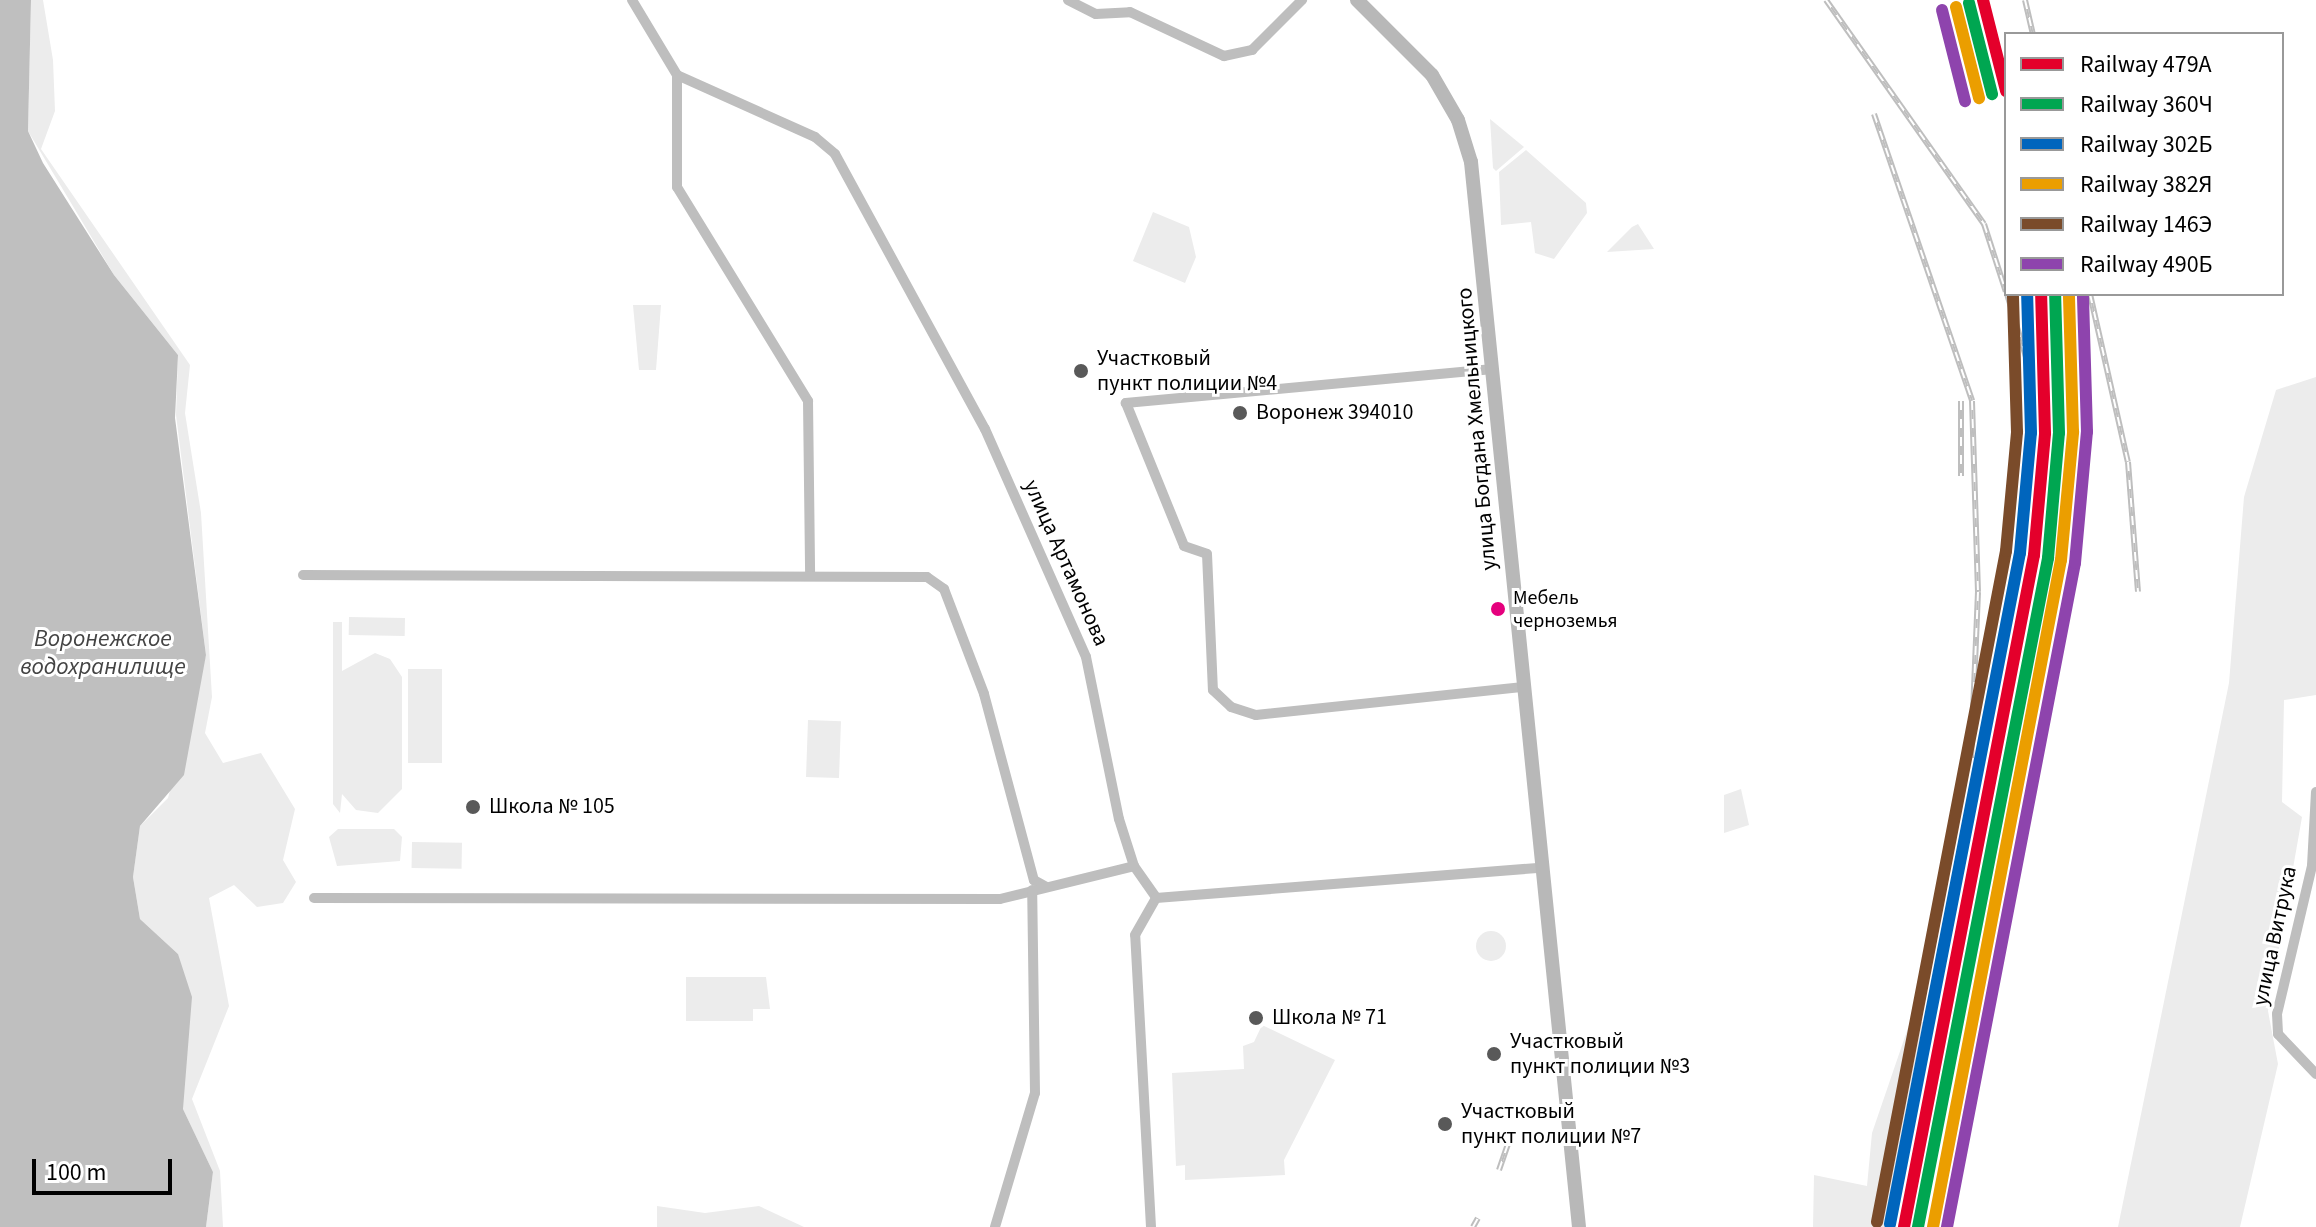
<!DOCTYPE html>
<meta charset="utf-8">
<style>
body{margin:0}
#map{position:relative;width:2316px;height:1227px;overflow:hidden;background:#fff;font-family:"Source Sans 3",sans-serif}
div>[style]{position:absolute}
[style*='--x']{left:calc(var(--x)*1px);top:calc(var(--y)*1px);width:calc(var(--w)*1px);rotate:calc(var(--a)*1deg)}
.green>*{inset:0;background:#ececec;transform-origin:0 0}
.round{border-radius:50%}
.water>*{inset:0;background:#bfbfbf}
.minor>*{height:10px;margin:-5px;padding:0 5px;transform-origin:5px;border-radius:5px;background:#bebebe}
.secondary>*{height:14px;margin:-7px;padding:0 7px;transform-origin:7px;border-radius:7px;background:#b8b8b8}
.rail>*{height:6px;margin-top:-3px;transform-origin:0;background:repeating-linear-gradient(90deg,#fff 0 9px,#bebebe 0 18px);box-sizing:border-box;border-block:2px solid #bebebe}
.rail-1>*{height:12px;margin:-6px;padding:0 6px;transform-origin:6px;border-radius:6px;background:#e4002b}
.rail-2>*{height:12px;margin:-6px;padding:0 6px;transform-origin:6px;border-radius:6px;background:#00a651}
.rail-3>*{height:12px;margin:-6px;padding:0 6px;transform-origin:6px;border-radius:6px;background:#0065bd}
.rail-4>*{height:12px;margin:-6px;padding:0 6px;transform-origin:6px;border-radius:6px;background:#eb9e00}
.rail-5>*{height:12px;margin:-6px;padding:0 6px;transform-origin:6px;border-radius:6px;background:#7a4b2a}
.rail-6>*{height:12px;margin:-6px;padding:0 6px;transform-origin:6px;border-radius:6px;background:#8e44ad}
.dots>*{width:22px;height:22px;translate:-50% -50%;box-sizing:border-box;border:4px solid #fff;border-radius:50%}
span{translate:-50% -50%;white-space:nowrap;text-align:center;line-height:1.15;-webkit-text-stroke:6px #fff;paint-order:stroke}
.bus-label{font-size:20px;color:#000}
.left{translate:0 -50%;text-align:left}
.poi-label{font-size:22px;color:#000}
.street-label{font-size:22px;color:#000}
.water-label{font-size:24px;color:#444;font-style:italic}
.legend{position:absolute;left:2004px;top:32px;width:280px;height:264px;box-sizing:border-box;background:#fff;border:2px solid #999;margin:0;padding:10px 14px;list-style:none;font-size:24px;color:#000}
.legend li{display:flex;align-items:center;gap:16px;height:40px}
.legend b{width:40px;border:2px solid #999}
.scale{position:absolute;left:32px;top:1159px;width:140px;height:36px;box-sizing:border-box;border:4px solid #000;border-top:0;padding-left:10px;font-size:24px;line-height:28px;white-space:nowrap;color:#000;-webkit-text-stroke:6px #fff;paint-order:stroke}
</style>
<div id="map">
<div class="green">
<div style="clip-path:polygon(31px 0,43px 0,53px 60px,55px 111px,41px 149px,190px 365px,185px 413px,201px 513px,212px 697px,205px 733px,223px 763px,261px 753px,295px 809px,283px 860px,296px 882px,283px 903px,257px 907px,234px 885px,209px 898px,229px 1006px,192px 1099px,220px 1171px,223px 1227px,206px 1227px,213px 1172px,183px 1109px,178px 954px,140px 919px,133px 877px,140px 826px,168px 798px,206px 655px,176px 415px,178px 355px,114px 275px,28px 131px)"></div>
<div style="clip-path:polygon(1490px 119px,1524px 147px,1496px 171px,1493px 168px)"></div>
<div style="clip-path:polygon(1526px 150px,1586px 203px,1587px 213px,1554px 259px,1535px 253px,1531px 222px,1501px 225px,1499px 172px)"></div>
<div style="clip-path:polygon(1153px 212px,1189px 227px,1196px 257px,1185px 283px,1133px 261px)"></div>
<div style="clip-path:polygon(1638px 224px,1654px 249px,1607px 252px,1632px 227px)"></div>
<div style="clip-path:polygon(633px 305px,661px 305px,656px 370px,639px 370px)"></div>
<div style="clip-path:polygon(2316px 377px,2316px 695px,2284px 700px,2282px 802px,2302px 817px,2268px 1011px,2278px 1064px,2240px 1227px,2118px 1227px,2229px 683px,2244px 497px,2276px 390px)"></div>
<div style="left:349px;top:617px;width:56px;height:18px;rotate:1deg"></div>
<div style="clip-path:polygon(333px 622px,342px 622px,342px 671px,375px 653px,390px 659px,402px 677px,402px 789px,378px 813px,356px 810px,342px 794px,340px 813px,333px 804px)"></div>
<div style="left:408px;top:669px;width:34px;height:94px"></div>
<div style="left:808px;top:720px;width:33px;height:57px;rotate:2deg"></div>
<div style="clip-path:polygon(1741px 789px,1749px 825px,1724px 833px,1724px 795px)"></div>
<div style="clip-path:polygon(338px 829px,394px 829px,402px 837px,400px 861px,337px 866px,329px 837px)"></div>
<div style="left:412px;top:842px;width:50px;height:26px;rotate:1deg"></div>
<div class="round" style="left:1476px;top:931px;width:30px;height:30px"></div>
<div style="clip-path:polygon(686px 977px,766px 977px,770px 1009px,753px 1009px,753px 1021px,686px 1021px)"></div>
<div style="clip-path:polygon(1910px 1022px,1925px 1022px,1886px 1227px,1813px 1227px,1814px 1175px,1867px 1186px,1872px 1133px)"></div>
<div style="clip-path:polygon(1262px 1025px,1335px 1060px,1284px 1160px,1285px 1175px,1185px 1180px,1185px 1165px,1176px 1166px,1172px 1073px,1244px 1069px,1243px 1046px,1254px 1042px)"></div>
<div style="clip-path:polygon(657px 1206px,705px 1213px,759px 1206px,804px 1227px,657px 1227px)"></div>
</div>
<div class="water">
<div style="clip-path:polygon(0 0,31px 0,28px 131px,43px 163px,114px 275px,178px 355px,175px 418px,206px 655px,184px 775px,140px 826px,133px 877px,140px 919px,178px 954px,192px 997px,183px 1109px,213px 1172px,206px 1227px,0 1227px)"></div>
</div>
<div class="minor">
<div style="--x:632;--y:0;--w:87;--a:59"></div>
<div style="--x:677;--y:75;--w:151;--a:24.2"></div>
<div style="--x:815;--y:137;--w:26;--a:40"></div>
<div style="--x:835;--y:154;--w:313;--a:61.4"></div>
<div style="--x:985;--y:429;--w:249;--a:66.1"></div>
<div style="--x:1086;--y:657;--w:165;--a:78.5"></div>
<div style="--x:1119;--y:819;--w:49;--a:72.3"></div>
<div style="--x:1134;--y:866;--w:39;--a:55"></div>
<div style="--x:1156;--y:898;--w:386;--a:-4.5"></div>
<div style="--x:1068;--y:0;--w:31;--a:27"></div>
<div style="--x:1096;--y:14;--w:34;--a:-3"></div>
<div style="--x:1130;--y:12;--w:104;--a:25.1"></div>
<div style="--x:1224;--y:56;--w:29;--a:-12"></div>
<div style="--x:1252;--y:50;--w:71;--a:-45"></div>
<div style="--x:677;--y:75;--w:112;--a:90"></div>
<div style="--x:677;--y:187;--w:251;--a:58.5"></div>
<div style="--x:808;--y:401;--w:172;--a:89.3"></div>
<div style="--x:1493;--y:369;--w:369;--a:174.7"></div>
<div style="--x:1126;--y:403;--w:154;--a:67.9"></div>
<div style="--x:1184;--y:546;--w:24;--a:19"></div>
<div style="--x:1207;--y:554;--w:136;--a:87.5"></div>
<div style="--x:1213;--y:690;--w:25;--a:43"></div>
<div style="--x:1231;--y:707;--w:26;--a:18"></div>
<div style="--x:1256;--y:715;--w:269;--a:-6"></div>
<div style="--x:303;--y:575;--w:624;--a:0.18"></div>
<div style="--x:927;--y:577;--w:21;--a:35"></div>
<div style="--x:944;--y:589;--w:112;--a:69.1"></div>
<div style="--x:984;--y:694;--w:193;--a:75"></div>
<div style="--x:1034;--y:880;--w:13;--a:29"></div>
<div style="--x:2316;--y:792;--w:74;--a:93.1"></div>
<div style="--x:2312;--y:866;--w:152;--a:103.3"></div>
<div style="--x:2277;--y:1014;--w:20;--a:87"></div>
<div style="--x:2278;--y:1034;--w:55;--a:46.5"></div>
<div style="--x:314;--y:898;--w:686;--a:0.08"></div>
<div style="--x:1000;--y:899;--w:138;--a:-13.8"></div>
<div style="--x:995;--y:1227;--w:140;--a:-73.4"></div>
<div style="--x:1035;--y:1093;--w:203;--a:-90.8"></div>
<div style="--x:1151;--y:1227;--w:292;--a:-93.1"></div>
<div style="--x:1135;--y:935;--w:43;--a:-60.4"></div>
</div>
<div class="secondary">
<div style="--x:1357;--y:0;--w:106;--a:45"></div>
<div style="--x:1432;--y:75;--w:52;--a:60"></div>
<div style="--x:1458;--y:120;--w:44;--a:72.8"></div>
<div style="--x:1471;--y:162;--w:1070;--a:84.21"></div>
</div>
<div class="rail">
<div style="--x:1826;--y:0;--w:274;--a:54.8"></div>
<div style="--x:1984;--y:224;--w:71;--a:72.1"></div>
<div style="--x:2025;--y:0;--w:35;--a:77"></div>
<div style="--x:1874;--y:114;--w:303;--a:71.1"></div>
<div style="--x:1972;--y:401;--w:191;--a:88.2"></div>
<div style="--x:1978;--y:592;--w:166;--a:92.4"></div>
<div style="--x:2007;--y:294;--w:79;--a:73.2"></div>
<div style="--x:2090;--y:294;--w:172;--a:77.3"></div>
<div style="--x:2128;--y:462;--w:130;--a:85.6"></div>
<div style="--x:1961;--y:401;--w:75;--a:90"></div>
<div style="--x:1499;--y:1170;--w:31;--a:-71"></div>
<div style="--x:1473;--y:1227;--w:10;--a:-61"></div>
</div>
<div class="rail-1">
<div style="--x:1983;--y:0;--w:94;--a:75.8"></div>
<div style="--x:1904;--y:1227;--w:684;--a:-79.05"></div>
<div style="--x:2034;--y:555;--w:122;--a:-84.8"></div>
<div style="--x:2045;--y:433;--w:139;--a:-91.6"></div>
</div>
<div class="rail-2">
<div style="--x:1969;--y:3;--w:94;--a:75.8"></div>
<div style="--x:1918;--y:1227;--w:682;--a:-79"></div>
<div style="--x:2048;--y:558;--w:125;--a:-85"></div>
<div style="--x:2059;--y:433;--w:139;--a:-91.6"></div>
</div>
<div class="rail-3">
<div style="--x:1890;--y:1224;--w:683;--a:-79.04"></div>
<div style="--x:2020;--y:553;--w:121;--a:-84.8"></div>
<div style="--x:2031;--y:433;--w:139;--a:-91.6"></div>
</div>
<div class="rail-4">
<div style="--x:1956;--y:7;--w:94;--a:75.8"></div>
<div style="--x:1933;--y:1227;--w:679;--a:-79.14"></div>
<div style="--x:2061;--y:560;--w:129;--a:-84.6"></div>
<div style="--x:2073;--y:432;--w:138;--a:-91.7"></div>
</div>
<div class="rail-5">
<div style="--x:1877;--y:1222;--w:683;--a:-79.12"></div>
<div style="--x:2006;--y:551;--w:120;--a:-84.7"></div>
<div style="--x:2017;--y:432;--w:137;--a:-91.7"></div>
</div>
<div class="rail-6">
<div style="--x:1942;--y:10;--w:94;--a:75.8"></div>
<div style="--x:1947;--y:1227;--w:676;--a:-79.09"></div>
<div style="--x:2075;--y:563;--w:132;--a:-84.8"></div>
<div style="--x:2087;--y:432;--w:138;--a:-91.7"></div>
</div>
<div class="dots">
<div style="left:1081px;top:371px;background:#595959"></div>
<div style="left:1240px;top:413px;background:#595959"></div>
<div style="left:1498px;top:609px;background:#e5007d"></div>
<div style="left:473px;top:807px;background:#595959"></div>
<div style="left:1256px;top:1018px;background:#595959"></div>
<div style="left:1494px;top:1054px;background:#595959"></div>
<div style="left:1445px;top:1124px;background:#595959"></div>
</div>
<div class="bus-label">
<span class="left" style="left:1513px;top:610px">Мебель<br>черноземья</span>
</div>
<div class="poi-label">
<span class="left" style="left:1097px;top:371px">Участковый<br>пункт полиции №4</span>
<span class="left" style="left:1256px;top:413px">Воронеж 394010</span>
<span class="left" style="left:489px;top:807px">Школа № 105</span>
<span class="left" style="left:1272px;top:1018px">Школа № 71</span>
<span class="left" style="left:1510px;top:1054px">Участковый<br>пункт полиции №3</span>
<span class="left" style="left:1461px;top:1124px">Участковый<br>пункт полиции №7</span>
</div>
<div class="street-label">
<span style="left:1477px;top:429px;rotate:-95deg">улица Богдана Хмельницкого</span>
<span style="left:1066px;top:563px;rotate:66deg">улица Артамонова</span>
<span style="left:2275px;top:936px;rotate:-78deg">улица Витрука</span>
</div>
<div class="water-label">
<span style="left:103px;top:653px">Воронежское<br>водохранилище</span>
</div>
<ul class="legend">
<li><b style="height:10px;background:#e4002b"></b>Railway 479А</li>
<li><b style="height:10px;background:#00a651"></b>Railway 360Ч</li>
<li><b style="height:10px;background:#0065bd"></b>Railway 302Б</li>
<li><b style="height:10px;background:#eb9e00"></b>Railway 382Я</li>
<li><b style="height:10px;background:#7a4b2a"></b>Railway 146Э</li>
<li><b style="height:10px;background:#8e44ad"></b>Railway 490Б</li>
</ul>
<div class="scale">100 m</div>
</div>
